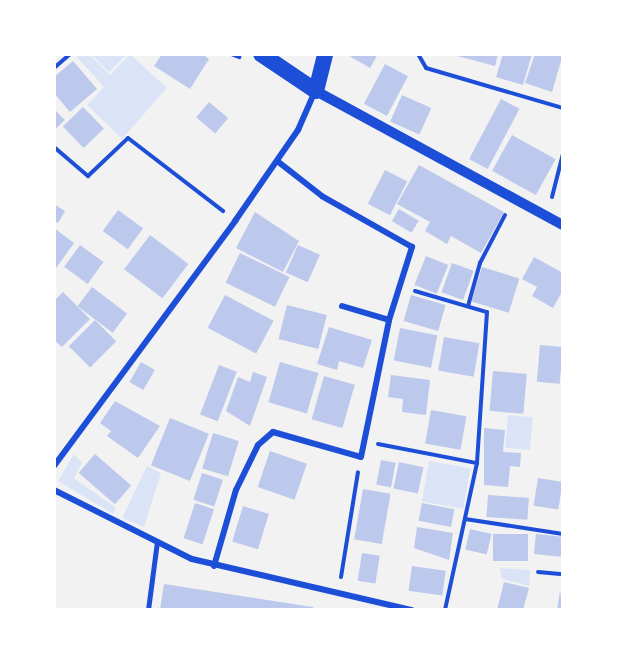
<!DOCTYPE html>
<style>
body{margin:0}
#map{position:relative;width:617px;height:664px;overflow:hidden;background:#f2f2f2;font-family:Quicksand,sans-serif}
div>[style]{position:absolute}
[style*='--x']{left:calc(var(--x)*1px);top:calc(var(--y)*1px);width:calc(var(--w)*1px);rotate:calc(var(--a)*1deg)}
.green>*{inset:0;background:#dbe4f7;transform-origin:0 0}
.building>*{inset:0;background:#bdc9ec;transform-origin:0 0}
.path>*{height:4px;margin:-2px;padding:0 2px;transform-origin:2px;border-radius:2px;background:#1d4ed8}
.service>*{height:4.5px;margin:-2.25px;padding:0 2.25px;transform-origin:2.25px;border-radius:2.25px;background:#1d4ed8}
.minor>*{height:6px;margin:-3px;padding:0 3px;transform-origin:3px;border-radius:3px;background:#1d4ed8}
.tertiary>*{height:10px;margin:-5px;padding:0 5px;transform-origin:5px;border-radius:5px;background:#1d4ed8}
.trunk>*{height:16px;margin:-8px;padding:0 8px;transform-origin:8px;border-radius:8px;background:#1d4ed8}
span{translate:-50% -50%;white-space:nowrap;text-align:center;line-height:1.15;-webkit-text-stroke:5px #fff;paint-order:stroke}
.frame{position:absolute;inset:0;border:56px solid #fff;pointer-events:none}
</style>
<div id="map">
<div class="green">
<div style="clip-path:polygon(89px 54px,110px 75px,130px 54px,167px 88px,122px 139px,87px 105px,104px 87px,76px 56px)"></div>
<div style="clip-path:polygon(91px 54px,127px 54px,109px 72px)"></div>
<div style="left:508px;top:415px;width:25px;height:33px;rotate:5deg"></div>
<div style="clip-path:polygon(74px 454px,82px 463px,74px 478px,116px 508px,113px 514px,58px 481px)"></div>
<div style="left:429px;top:461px;width:42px;height:41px;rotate:10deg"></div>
<div style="clip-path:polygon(147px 466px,161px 473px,144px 527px,122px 518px)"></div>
<div style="clip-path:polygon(500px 568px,530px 570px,529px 586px,502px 579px)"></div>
</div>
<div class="building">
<div style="clip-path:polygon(162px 54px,202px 54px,209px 59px,190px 89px,154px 66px)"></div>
<div style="clip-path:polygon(346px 54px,378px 54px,370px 68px)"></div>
<div style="clip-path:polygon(450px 54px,498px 54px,495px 66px)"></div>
<div style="clip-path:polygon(503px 54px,532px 54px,523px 85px,496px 77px)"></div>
<div style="clip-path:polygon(535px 54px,563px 54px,552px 92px,525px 83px)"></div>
<div style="clip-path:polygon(73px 61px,97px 89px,70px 112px,54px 93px,54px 77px)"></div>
<div style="left:385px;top:64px;width:26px;height:45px;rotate:28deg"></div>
<div style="left:402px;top:95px;width:32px;height:29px;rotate:24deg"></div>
<div style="left:501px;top:99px;width:21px;height:68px;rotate:28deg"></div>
<div style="left:209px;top:102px;width:25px;height:20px;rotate:40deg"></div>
<div style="left:83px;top:107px;width:30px;height:28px;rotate:46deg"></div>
<div style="clip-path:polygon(54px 109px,65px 120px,54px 130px)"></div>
<div style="left:512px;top:135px;width:50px;height:41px;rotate:29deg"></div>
<div style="clip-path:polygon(419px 165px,504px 212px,481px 253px,451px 236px,447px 244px,425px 231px,430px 222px,397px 204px)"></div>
<div style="left:385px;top:170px;width:25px;height:38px;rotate:27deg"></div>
<div style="clip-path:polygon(54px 204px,65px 211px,58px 223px,54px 221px)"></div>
<div style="left:399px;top:209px;width:23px;height:14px;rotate:31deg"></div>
<div style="left:118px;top:210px;width:31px;height:26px;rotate:36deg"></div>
<div style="clip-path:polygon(255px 212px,299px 241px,283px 272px,236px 248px)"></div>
<div style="clip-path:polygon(54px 228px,74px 243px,54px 271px)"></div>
<div style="left:150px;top:235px;width:48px;height:43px;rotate:37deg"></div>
<div style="left:80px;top:245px;width:29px;height:27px;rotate:36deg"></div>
<div style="left:298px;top:245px;width:24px;height:30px;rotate:24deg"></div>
<div style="left:240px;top:253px;width:55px;height:33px;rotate:26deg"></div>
<div style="left:426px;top:256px;width:24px;height:31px;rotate:22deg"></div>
<div style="clip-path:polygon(534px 257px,563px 273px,563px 290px,553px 308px,532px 296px,537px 287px,522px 279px)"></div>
<div style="left:452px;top:263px;width:23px;height:31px;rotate:20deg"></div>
<div style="left:482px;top:267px;width:39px;height:36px;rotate:17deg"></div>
<div style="left:92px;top:287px;width:44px;height:24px;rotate:37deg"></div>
<div style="clip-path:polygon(63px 292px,90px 319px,62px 347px,54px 340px,54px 301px)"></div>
<div style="left:225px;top:295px;width:55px;height:37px;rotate:28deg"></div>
<div style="left:411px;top:295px;width:36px;height:27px;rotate:16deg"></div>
<div style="left:287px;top:305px;width:41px;height:35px;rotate:14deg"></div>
<div style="left:95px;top:320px;width:30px;height:37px;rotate:45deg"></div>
<div style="clip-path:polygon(329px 327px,372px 340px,363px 368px,339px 361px,337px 370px,317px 364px)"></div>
<div style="left:400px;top:328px;width:38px;height:33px;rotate:11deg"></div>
<div style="left:444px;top:337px;width:36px;height:34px;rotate:10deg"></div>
<div style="left:540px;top:345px;width:23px;height:37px;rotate:5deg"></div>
<div style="left:141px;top:362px;width:16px;height:23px;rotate:30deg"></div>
<div style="left:280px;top:362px;width:40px;height:42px;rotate:16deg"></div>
<div style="left:219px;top:365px;width:19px;height:53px;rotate:21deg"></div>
<div style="left:493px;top:371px;width:34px;height:40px;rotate:5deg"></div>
<div style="clip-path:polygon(253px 372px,267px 377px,250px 426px,226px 411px,238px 377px,250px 382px)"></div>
<div style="clip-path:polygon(391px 375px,430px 380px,426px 415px,402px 412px,403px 399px,388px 397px)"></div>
<div style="left:324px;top:376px;width:32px;height:45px;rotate:16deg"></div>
<div style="clip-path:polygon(115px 401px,160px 426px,138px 458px,107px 436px,111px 431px,100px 423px)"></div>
<div style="left:431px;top:410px;width:36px;height:34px;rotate:10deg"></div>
<div style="left:170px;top:418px;width:42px;height:51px;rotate:22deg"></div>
<div style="clip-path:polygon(484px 428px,505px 430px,503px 452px,521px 453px,520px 467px,510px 466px,508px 487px,484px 485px)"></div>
<div style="left:213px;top:433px;width:27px;height:37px;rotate:17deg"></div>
<div style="left:270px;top:451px;width:39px;height:38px;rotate:19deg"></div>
<div style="left:95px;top:454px;width:48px;height:25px;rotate:41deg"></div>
<div style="left:381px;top:460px;width:15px;height:25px;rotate:11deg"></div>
<div style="left:399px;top:462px;width:25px;height:27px;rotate:12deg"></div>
<div style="left:202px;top:473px;width:22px;height:28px;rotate:18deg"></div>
<div style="left:538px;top:478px;width:25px;height:28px;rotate:9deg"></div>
<div style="left:363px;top:489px;width:28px;height:51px;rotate:10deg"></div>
<div style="left:488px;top:495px;width:41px;height:22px;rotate:4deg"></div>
<div style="left:195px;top:503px;width:20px;height:37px;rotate:18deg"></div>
<div style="left:422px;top:503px;width:33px;height:18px;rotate:11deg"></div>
<div style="left:243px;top:506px;width:27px;height:37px;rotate:17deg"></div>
<div style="clip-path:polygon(417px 527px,453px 533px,449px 560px,414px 548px)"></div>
<div style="left:470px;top:529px;width:22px;height:21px;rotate:13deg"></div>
<div style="left:493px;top:534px;width:35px;height:27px"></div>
<div style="left:536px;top:534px;width:27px;height:20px;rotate:6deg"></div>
<div style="left:362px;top:553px;width:18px;height:28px;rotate:9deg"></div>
<div style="left:412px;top:566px;width:34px;height:25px;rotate:8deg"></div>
<div style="clip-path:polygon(504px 582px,529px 588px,523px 610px,497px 610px)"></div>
<div style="clip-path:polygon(164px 584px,313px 607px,313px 610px,160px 610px)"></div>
<div style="clip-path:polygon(560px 591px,563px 610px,557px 610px)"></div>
</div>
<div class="path">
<div style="--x:231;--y:54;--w:9;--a:21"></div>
<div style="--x:418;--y:54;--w:16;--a:60"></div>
<div style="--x:426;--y:68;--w:143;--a:16.3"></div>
<div style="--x:54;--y:68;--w:21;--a:-41"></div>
<div style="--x:54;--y:147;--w:45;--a:40.5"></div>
<div style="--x:88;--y:176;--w:55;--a:-43.5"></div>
<div style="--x:128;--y:138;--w:120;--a:37.5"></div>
<div style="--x:552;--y:197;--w:44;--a:-75.7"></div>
<div style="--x:415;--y:291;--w:75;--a:16.3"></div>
<div style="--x:487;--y:312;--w:151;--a:93.8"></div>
<div style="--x:477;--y:463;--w:150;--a:102.3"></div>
<div style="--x:468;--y:306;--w:45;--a:-74.4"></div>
<div style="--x:480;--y:263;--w:54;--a:-62.5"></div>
<div style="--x:378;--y:444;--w:101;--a:10.9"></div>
<div style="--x:465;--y:519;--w:99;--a:8.7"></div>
<div style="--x:538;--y:572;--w:25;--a:5"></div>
<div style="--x:341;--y:577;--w:106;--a:-80.8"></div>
</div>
<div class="service">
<div style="--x:148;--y:610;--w:69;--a:-82.5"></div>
</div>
<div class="minor">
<div style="--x:342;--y:306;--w:49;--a:16.6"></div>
<div style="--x:54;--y:466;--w:305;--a:-53.5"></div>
<div style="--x:235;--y:221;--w:111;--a:-55.3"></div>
<div style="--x:298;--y:130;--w:43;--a:-66.4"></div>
<div style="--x:54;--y:490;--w:154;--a:26.6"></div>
<div style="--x:192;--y:559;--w:226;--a:13.1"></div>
<div style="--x:214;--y:566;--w:79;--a:-73.9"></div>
<div style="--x:236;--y:490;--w:50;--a:-63.9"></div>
<div style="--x:258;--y:445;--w:20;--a:-41"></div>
<div style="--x:273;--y:432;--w:91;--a:15.9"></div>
<div style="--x:361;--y:457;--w:140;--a:-78.4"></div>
<div style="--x:389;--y:320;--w:77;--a:-72.5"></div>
<div style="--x:412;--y:247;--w:103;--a:-150.5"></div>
<div style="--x:322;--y:196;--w:57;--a:-142.1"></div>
</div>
<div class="tertiary">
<div style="--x:316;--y:91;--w:281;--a:28.5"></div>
</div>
<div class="trunk">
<div style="--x:261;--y:54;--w:66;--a:33.9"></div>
<div style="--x:316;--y:91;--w:38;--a:-76"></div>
</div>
<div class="frame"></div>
</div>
